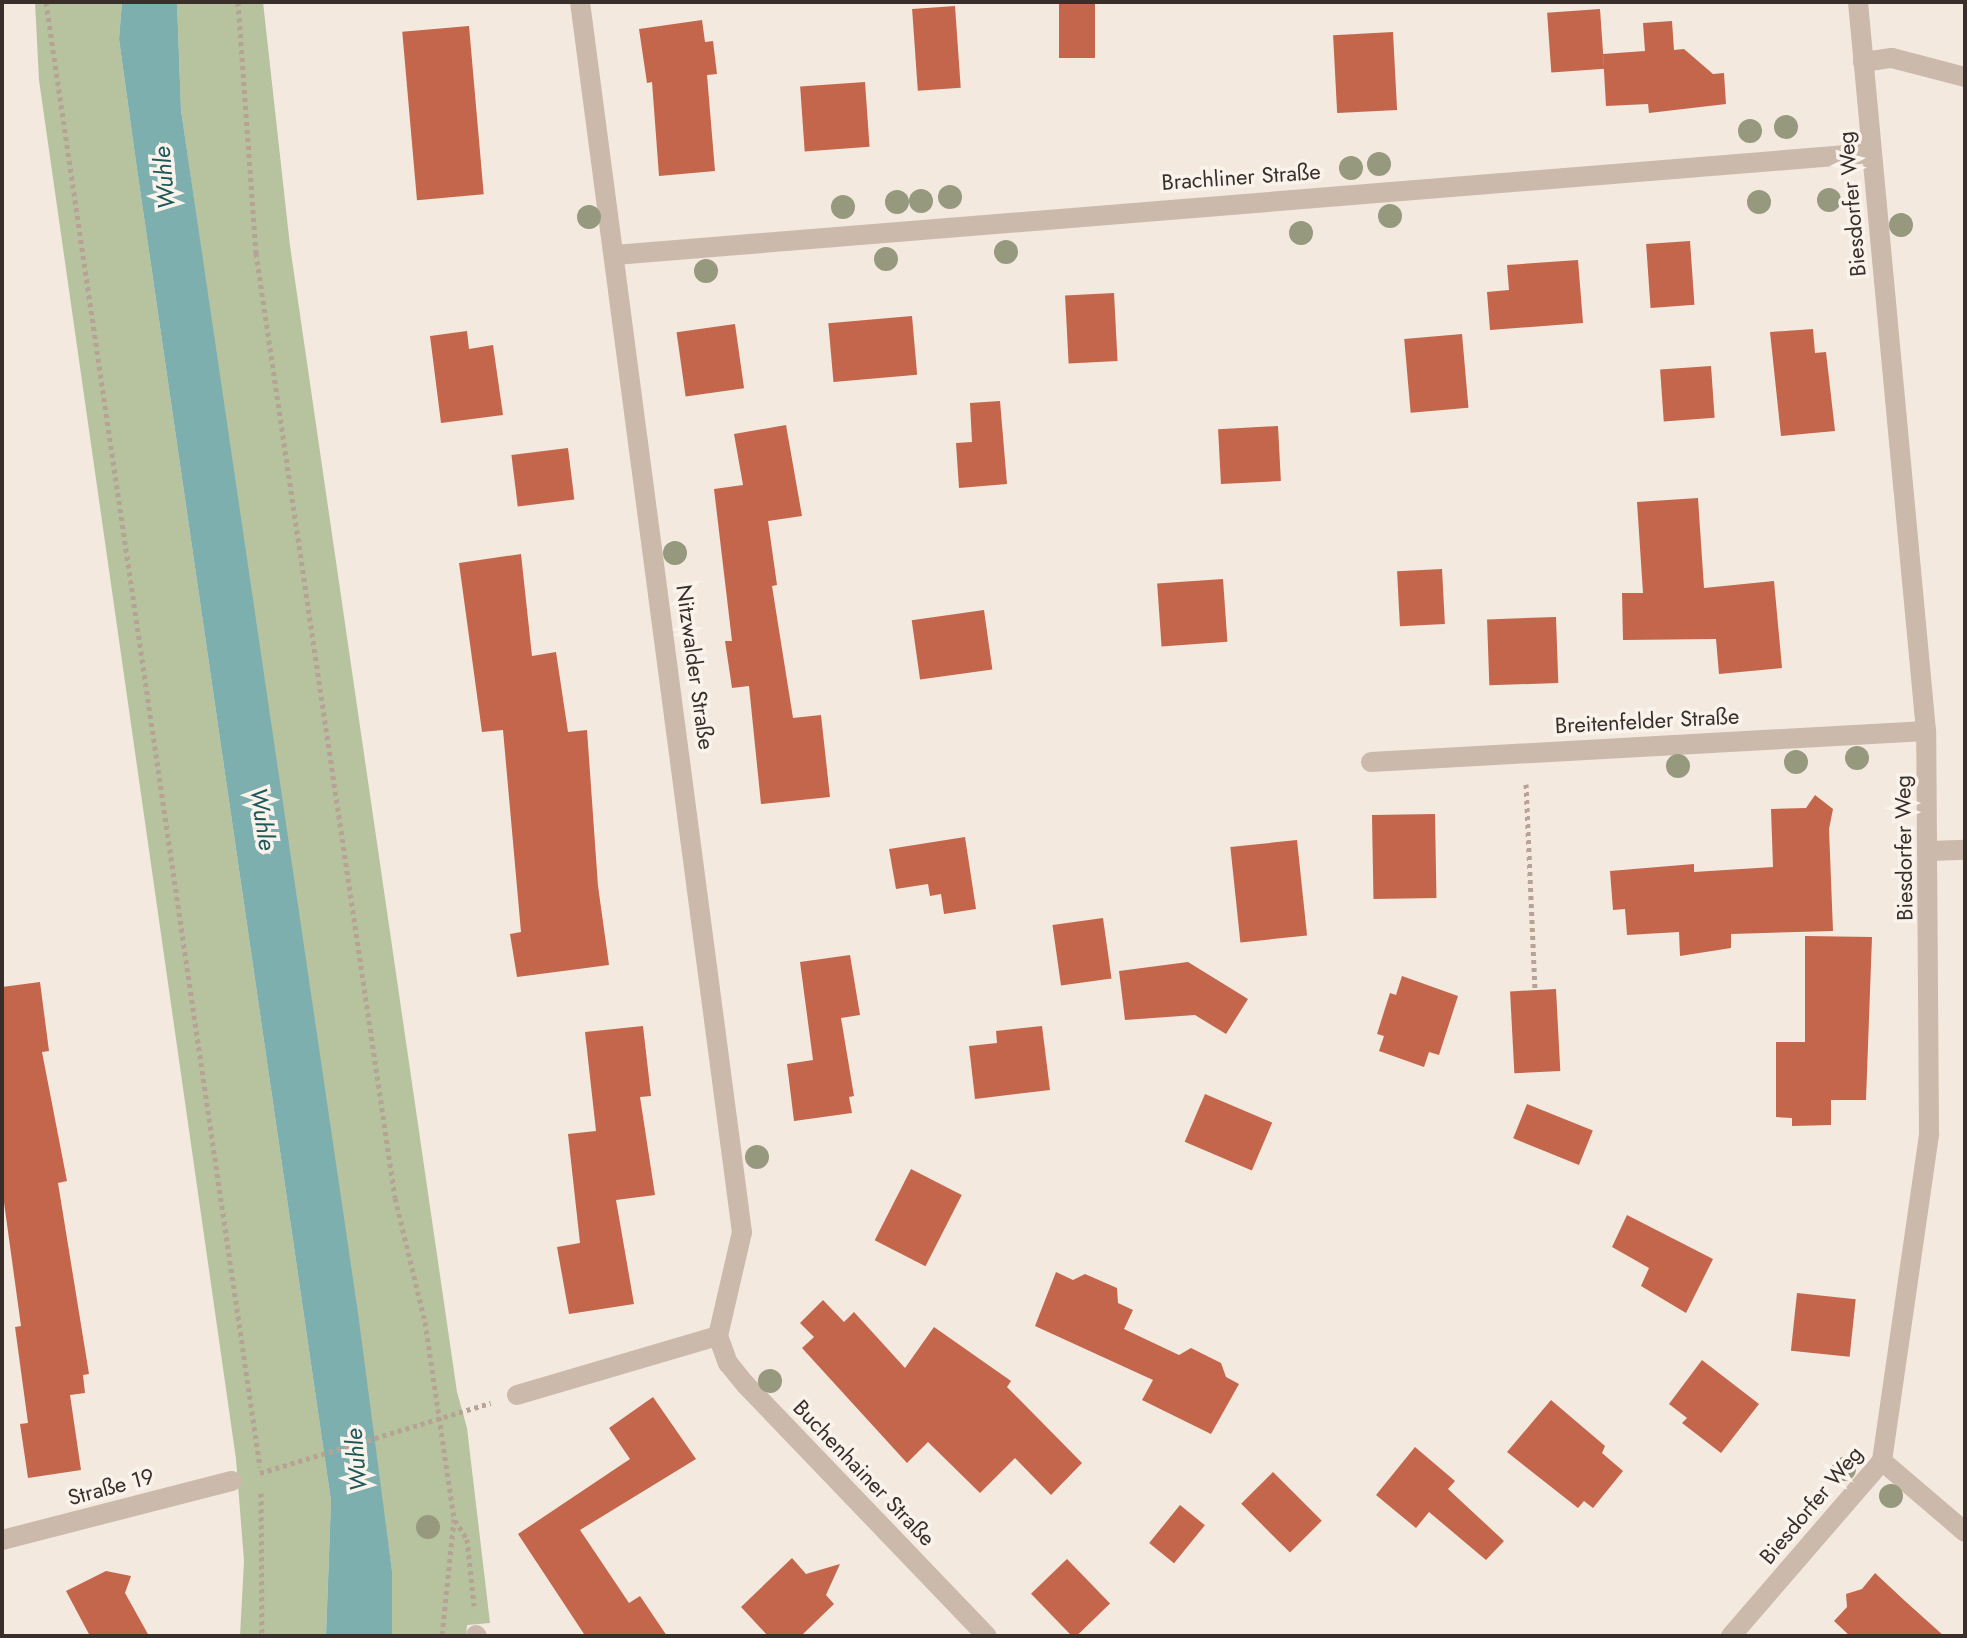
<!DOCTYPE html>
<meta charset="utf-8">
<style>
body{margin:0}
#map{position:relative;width:1967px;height:1638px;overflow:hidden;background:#f3e9df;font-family:Jost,sans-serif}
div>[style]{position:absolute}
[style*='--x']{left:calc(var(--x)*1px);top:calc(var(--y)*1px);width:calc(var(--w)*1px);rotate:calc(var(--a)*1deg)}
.green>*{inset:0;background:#b7c29f}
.water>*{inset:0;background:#7eafaf}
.building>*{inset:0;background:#c4664c;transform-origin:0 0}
.path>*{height:5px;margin-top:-2.5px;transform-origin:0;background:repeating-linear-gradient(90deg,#b7a395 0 4px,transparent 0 8px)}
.service>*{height:20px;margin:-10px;padding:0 10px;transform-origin:10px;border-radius:10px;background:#cbb9ab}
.minor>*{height:20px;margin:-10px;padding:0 10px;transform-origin:10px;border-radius:10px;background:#cbb9ab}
.trees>*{width:24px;height:24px;margin:-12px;border-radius:50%;background:#96997e}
span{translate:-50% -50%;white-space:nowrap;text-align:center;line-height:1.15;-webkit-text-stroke:7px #faf3ec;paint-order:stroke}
.street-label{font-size:22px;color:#392e2a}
.water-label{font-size:24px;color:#20585a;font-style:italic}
.frame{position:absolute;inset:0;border:4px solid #392e2a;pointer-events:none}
</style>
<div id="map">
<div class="green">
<div style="clip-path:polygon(35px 2px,122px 2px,119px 39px,136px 162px,331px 1501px,326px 1636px,240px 1636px,244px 1561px,236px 1459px,39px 80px)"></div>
<div style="clip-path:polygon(177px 2px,263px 2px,290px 246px,457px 1392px,467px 1428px,490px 1623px,467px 1625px,466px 1636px,392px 1636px,392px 1571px,181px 110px)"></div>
</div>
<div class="water">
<div style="clip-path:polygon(122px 2px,177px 2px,181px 110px,358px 1313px,392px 1571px,392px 1636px,326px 1636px,331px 1501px,136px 162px,119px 39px)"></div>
</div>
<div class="building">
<div style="left:1059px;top:2px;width:36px;height:56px"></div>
<div style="left:955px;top:6px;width:82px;height:43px;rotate:86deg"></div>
<div style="left:1600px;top:9px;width:60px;height:53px;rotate:86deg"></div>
<div style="clip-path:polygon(702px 20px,705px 42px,713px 41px,717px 74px,707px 75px,715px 171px,659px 176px,652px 82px,647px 83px,639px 29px)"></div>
<div style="clip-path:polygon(1672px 21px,1674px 50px,1684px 49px,1713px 74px,1724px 73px,1726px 104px,1649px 113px,1648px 104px,1606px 106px,1603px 54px,1645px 51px,1643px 23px)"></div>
<div style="left:469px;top:26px;width:169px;height:67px;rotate:85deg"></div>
<div style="left:1393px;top:32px;width:78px;height:60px;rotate:87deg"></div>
<div style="left:865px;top:82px;width:65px;height:65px;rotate:86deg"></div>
<div style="left:1690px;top:241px;width:64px;height:44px;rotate:86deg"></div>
<div style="clip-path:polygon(1578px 260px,1583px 323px,1490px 330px,1487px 292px,1509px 290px,1507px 265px)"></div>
<div style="left:1114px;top:293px;width:68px;height:49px;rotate:87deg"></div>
<div style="left:912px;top:316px;width:59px;height:84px;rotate:85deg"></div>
<div style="left:735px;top:324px;width:65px;height:59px;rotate:82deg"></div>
<div style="clip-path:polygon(1813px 329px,1815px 353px,1826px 352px,1835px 431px,1781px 436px,1770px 332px)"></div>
<div style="clip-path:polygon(467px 331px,469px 349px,493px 345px,503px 415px,441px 423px,430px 336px)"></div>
<div style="left:1462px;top:334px;width:74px;height:58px;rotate:85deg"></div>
<div style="left:1711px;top:366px;width:52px;height:51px;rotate:86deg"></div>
<div style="clip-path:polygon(1000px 401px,1007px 484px,959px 488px,956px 443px,972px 442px,970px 403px)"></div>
<div style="clip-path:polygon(786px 425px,802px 516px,768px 521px,777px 585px,772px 586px,793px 718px,821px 715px,830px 797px,761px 804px,749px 686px,732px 688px,725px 641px,732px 641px,714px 489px,743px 485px,734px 434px)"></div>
<div style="left:1278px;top:426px;width:55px;height:60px;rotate:87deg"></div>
<div style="left:568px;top:448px;width:52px;height:57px;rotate:83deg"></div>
<div style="clip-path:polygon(1698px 498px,1704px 588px,1774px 581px,1782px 668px,1719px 674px,1716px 639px,1623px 640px,1622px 593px,1643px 593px,1637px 502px)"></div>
<div style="clip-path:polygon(521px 554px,532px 656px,556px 652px,568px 732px,587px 730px,598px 886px,609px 965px,517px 977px,510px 934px,521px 932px,503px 730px,482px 732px,459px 563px)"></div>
<div style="left:1442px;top:569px;width:55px;height:45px;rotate:87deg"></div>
<div style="left:1223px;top:579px;width:63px;height:66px;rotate:86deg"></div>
<div style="left:984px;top:610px;width:60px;height:73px;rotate:82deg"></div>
<div style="left:1556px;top:617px;width:66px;height:69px;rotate:88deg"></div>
<div style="clip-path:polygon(1815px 795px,1833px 809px,1829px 829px,1833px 931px,1731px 934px,1731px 948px,1680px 956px,1679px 932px,1627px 935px,1625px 909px,1613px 910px,1610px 871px,1694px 864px,1694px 872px,1773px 867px,1771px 809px,1806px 808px)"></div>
<div style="left:1435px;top:814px;width:84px;height:63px;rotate:89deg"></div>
<div style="clip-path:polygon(965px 837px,976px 909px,944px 914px,941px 894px,930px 896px,928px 884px,896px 889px,889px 849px)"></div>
<div style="left:1297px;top:840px;width:96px;height:67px;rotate:84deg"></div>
<div style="left:1103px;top:918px;width:61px;height:51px;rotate:82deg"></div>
<div style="clip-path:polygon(1805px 936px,1872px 937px,1866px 1100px,1831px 1100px,1831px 1125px,1792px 1126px,1792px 1118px,1776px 1117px,1776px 1042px,1805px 1042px)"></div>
<div style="clip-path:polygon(850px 955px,860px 1015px,841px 1018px,854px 1096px,849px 1097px,852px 1113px,794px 1121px,787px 1064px,813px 1060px,800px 962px)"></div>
<div style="clip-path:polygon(1188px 962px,1248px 999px,1226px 1034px,1195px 1015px,1125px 1020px,1119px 971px)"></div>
<div style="clip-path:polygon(1402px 976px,1458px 996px,1439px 1055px,1429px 1052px,1424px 1067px,1379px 1051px,1384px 1036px,1377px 1034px,1390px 993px,1396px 995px)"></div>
<div style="clip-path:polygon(40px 982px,49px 1051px,42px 1052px,67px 1181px,58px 1183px,89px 1374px,83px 1375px,85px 1393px,70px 1395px,81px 1470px,28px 1478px,20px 1424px,28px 1423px,15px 1327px,21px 1326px,2px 1188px,2px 987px)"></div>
<div style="left:1556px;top:989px;width:82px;height:46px;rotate:87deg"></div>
<div style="clip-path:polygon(643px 1026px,651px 1096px,640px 1097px,655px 1195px,616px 1200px,634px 1304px,569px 1314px,557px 1247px,580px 1243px,568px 1134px,596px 1131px,585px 1032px)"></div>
<div style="clip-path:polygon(1042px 1026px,1050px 1090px,975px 1099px,969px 1046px,997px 1043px,996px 1031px)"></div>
<div style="left:1205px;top:1094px;width:73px;height:52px;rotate:23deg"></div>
<div style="left:1527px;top:1104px;width:71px;height:37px;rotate:22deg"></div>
<div style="left:911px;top:1169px;width:57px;height:80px;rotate:27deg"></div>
<div style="clip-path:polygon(1627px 1215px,1713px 1259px,1686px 1313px,1641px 1286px,1649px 1268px,1612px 1247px)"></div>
<div style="clip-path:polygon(1056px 1272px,1073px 1280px,1085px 1274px,1117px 1288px,1118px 1303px,1133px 1310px,1124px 1329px,1179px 1355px,1191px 1348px,1221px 1363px,1226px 1377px,1239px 1384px,1211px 1434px,1142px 1400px,1153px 1380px,1035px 1326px)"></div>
<div style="left:1797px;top:1293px;width:59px;height:58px;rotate:6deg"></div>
<div style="clip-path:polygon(823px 1300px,844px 1322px,854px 1312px,905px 1368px,934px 1327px,1011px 1381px,1007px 1387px,1082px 1463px,1051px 1495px,1015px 1458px,980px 1493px,928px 1442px,907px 1463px,802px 1348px,814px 1337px,800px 1323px)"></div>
<div style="clip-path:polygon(1702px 1360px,1759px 1404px,1721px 1453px,1682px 1423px,1687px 1418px,1669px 1404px)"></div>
<div style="clip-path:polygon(653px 1397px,696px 1459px,580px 1530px,629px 1603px,640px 1596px,667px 1636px,581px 1636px,584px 1634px,518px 1534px,630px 1459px,609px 1428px)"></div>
<div style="clip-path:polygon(1551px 1400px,1605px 1446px,1602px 1453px,1623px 1471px,1593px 1508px,1584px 1501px,1578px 1508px,1507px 1452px)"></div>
<div style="clip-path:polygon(1415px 1447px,1455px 1481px,1448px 1489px,1504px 1541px,1486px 1560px,1429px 1512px,1416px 1528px,1376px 1495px)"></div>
<div style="left:1273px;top:1472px;width:69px;height:45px;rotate:45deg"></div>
<div style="left:1180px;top:1505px;width:32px;height:49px;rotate:39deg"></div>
<div style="clip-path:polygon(792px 1558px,806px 1574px,840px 1564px,826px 1595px,834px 1604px,801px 1636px,768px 1636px,741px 1607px)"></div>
<div style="left:1067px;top:1559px;width:62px;height:50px;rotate:46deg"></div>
<div style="clip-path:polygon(106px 1571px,131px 1576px,125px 1593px,149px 1636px,90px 1636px,66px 1591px)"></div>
<div style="clip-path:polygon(1875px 1573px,1905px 1601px,1944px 1636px,1850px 1636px,1834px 1621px,1847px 1607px,1846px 1594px,1862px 1589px)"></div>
</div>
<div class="path">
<div style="--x:46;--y:2;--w:1481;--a:81.69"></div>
<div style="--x:238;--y:2;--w:252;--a:85.9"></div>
<div style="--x:256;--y:253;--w:955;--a:81.63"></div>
<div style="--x:395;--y:1198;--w:128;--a:76.4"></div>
<div style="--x:425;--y:1322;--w:199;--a:81.6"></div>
<div style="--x:454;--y:1519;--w:118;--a:95.9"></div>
<div style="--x:1526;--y:784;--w:207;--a:87.5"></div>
<div style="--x:260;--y:1473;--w:241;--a:-16.9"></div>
<div style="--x:261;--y:1493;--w:143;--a:89.6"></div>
<div style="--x:455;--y:1520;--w:22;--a:58"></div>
<div style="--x:467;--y:1539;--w:67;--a:84"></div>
</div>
<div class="service">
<div style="--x:517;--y:1395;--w:209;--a:-16.4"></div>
<div style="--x:2;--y:1540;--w:237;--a:-14.4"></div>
<div style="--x:476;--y:1635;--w:1;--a:45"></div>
</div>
<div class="minor">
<div style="--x:580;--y:2;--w:1241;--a:82.5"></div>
<div style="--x:742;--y:1232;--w:107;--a:103"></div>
<div style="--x:718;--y:1336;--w:29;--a:70"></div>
<div style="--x:728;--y:1363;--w:28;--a:51"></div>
<div style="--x:746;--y:1385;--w:348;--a:46.2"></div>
<div style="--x:1863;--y:62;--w:29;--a:-8"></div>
<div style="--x:1892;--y:58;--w:75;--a:14.6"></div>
<div style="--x:615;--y:255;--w:1260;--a:-4.64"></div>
<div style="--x:1371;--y:762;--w:556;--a:-3.2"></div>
<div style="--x:1930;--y:851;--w:35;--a:-2"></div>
<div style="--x:1882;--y:1461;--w:109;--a:40.5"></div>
<div style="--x:1731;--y:1636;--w:231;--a:-49.2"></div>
<div style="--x:1882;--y:1461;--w:331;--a:-81.8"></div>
<div style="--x:1929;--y:1133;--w:402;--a:-90.4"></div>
<div style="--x:1926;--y:731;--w:732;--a:-95.33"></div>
</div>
<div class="trees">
<div style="left:1786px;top:127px"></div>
<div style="left:1750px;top:131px"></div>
<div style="left:1379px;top:164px"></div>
<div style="left:1351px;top:168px"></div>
<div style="left:950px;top:197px"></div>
<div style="left:1829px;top:200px"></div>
<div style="left:921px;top:201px"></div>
<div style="left:897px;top:202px"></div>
<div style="left:1759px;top:202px"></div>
<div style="left:843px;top:207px"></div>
<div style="left:1390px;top:216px"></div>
<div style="left:589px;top:217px"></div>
<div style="left:1901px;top:225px"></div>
<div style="left:1301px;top:233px"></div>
<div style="left:1006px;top:252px"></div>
<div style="left:886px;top:259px"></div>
<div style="left:706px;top:271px"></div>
<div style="left:675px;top:553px"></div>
<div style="left:1857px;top:758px"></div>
<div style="left:1796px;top:762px"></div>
<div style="left:1678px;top:766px"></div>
<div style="left:757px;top:1157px"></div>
<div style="left:770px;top:1381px"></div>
<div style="left:1844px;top:1469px"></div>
<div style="left:1891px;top:1496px"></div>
<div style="left:428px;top:1527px"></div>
</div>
<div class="street-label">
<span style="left:1241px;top:177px;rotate:-4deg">Brachliner Straße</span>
<span style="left:1852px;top:204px;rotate:-95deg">Biesdorfer Weg</span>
<span style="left:695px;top:667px;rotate:82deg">Nitzwalder Straße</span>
<span style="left:1647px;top:721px;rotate:-3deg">Breitenfelder Straße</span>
<span style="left:1904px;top:848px;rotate:-91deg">Biesdorfer Weg</span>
<span style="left:864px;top:1473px;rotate:46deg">Buchenhainer Straße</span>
<span style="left:111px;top:1487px;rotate:-15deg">Straße 19</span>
<span style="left:1811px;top:1505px;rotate:-50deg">Biesdorfer Weg</span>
</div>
<div class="water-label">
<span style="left:164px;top:178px;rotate:-95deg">Wuhle</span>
<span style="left:263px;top:819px;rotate:81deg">Wuhle</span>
<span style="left:356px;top:1460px;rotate:-95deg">Wuhle</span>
</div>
<div class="frame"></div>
</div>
